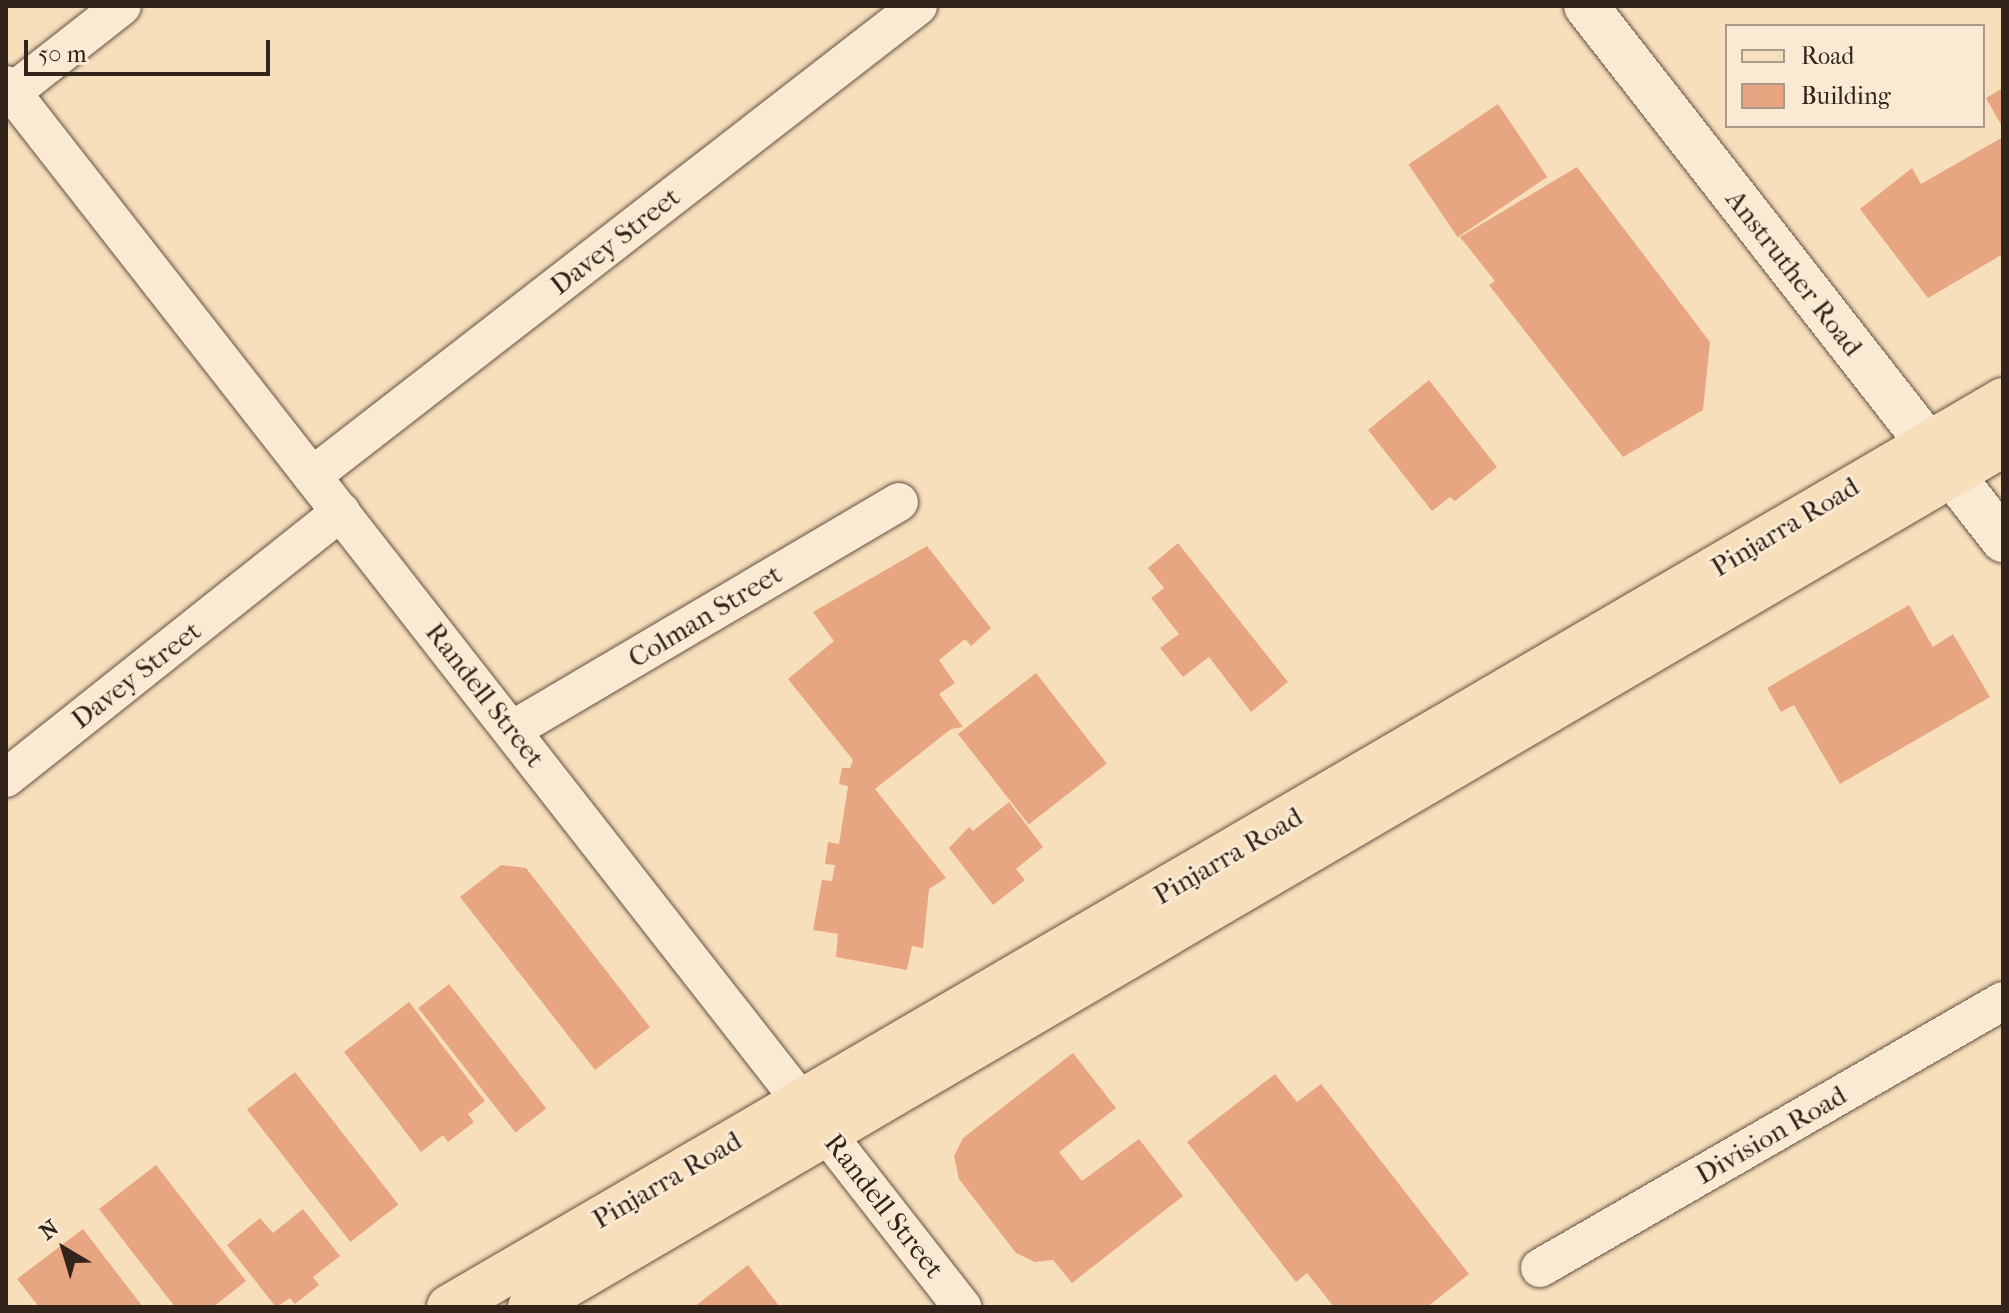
<!DOCTYPE html>
<style>
body{margin:0}
#map{position:relative;width:2009px;height:1313px;overflow:hidden;background:#f8dfbc;font-family:"IM FELL French Canon",serif}
div>[style]{position:absolute}
[style*='--x']{left:calc(var(--x)*1px);top:calc(var(--y)*1px);width:calc(var(--w)*1px);rotate:calc(var(--a)*1deg)}
.building>*{inset:0;background:#e8a581;transform-origin:0 0}
.roads{filter:drop-shadow(0 0 2px #645243) drop-shadow(0 0 2px #645243)}
.street>*{height:38px;margin:-19px;padding:0 19px;transform-origin:19px;border-radius:19px;background:#faead3}
.secondary>*{height:44px;margin:-22px;padding:0 22px;transform-origin:22px;border-radius:22px;background:#faead3}
.primary>*{height:44px;margin:-22px;padding:0 22px;transform-origin:22px;border-radius:22px;background:#f8dfbc}
span{translate:-50% -50%;white-space:nowrap;text-align:center;line-height:1.15;-webkit-text-stroke:6px #faead3;paint-order:stroke}
.street-label{font-size:28px;color:#32231b}
.frame{position:absolute;inset:0;border:8px solid #32231b;pointer-events:none}
.legend{position:absolute;left:1725px;top:24px;width:260px;height:104px;box-sizing:border-box;background:#faead3;border:2px solid #aa9a89;margin:0;padding:10px 14px;list-style:none;font-size:24px;color:#32231b}
.legend li{display:flex;align-items:center;gap:16px;height:40px}
.legend b{width:40px;border:2px solid #aa9a89}
.north{position:absolute;left:24px;top:1209px;width:80px;height:80px;-webkit-text-stroke:6px #faead3;paint-order:stroke;rotate:322deg;font-size:22px;font-weight:700;line-height:32px;text-align:center;color:#32231b}
.north::after{content:'';display:block;margin:auto;width:28px;height:36px;background:#32231b;clip-path:polygon(50% 0,100% 100%,50% 72%,0 100%)}
.scale{position:absolute;left:24px;top:40px;width:246px;height:36px;box-sizing:border-box;border:4px solid #32231b;border-top:0;padding-left:10px;font-size:24px;line-height:28px;white-space:nowrap;color:#32231b;-webkit-text-stroke:6px #faead3;paint-order:stroke}
</style>
<div id="map">
<div class="building">
<div style="clip-path:polygon(2003px 88px,2003px 128px,1986px 98px)"></div>
<div style="left:1498px;top:104px;width:88px;height:108px;rotate:56deg"></div>
<div style="clip-path:polygon(2003px 137px,2003px 254px,1928px 298px,1860px 209px,1912px 168px,1921px 184px)"></div>
<div style="clip-path:polygon(1577px 167px,1710px 342px,1703px 410px,1623px 457px,1489px 285px,1495px 281px,1460px 237px)"></div>
<div style="clip-path:polygon(1429px 380px,1497px 467px,1455px 501px,1450px 497px,1432px 511px,1368px 430px)"></div>
<div style="clip-path:polygon(1178px 543px,1288px 682px,1251px 712px,1209px 657px,1183px 677px,1160px 648px,1179px 634px,1151px 598px,1164px 588px,1148px 568px)"></div>
<div style="clip-path:polygon(927px 546px,991px 628px,971px 646px,965px 639px,939px 660px,955px 683px,939px 694px,963px 727px,951px 729px,875px 789px,946px 878px,929px 889px,923px 948px,912px 946px,907px 970px,836px 957px,838px 934px,813px 930px,822px 880px,832px 881px,835px 865px,825px 864px,828px 842px,839px 844px,848px 786px,839px 784px,842px 768px,850px 768px,853px 760px,788px 679px,834px 641px,813px 612px)"></div>
<div style="clip-path:polygon(1909px 605px,1933px 647px,1953px 634px,1990px 697px,1840px 784px,1794px 705px,1781px 712px,1767px 688px)"></div>
<div style="left:1036px;top:673px;width:115px;height:99px;rotate:52deg"></div>
<div style="clip-path:polygon(1009px 802px,1043px 847px,1016px 869px,1025px 880px,993px 905px,949px 848px,969px 827px,973px 831px)"></div>
<div style="clip-path:polygon(501px 865px,526px 868px,650px 1027px,595px 1070px,460px 897px)"></div>
<div style="left:449px;top:984px;width:158px;height:39px;rotate:52deg"></div>
<div style="clip-path:polygon(409px 1002px,485px 1101px,468px 1114px,474px 1122px,448px 1142px,443px 1135px,421px 1152px,344px 1052px)"></div>
<div style="clip-path:polygon(1073px 1053px,1116px 1108px,1059px 1152px,1082px 1181px,1139px 1139px,1183px 1196px,1072px 1283px,1053px 1260px,1035px 1262px,1016px 1253px,959px 1179px,954px 1156px,963px 1138px)"></div>
<div style="left:295px;top:1072px;width:168px;height:61px;rotate:52deg"></div>
<div style="clip-path:polygon(1275px 1074px,1297px 1102px,1321px 1084px,1469px 1274px,1427px 1307px,1334px 1307px,1307px 1273px,1296px 1282px,1187px 1142px)"></div>
<div style="clip-path:polygon(156px 1165px,246px 1281px,213px 1307px,175px 1307px,99px 1209px)"></div>
<div style="clip-path:polygon(303px 1209px,340px 1256px,313px 1277px,319px 1285px,295px 1304px,290px 1298px,276px 1307px,227px 1245px,260px 1218px,273px 1233px)"></div>
<div style="clip-path:polygon(83px 1229px,143px 1307px,39px 1307px,17px 1279px)"></div>
<div style="clip-path:polygon(748px 1265px,780px 1307px,694px 1307px)"></div>
</div>
<div class="roads">
<div class="street">
<div style="--x:6;--y:85;--w:1552;--a:51.96"></div>
<div style="--x:6;--y:97;--w:147;--a:-38.1"></div>
<div style="--x:312;--y:476;--w:767;--a:-37.8"></div>
<div style="--x:512;--y:730;--w:449;--a:-30.5"></div>
<div style="--x:6;--y:778;--w:428;--a:-38.5"></div>
<div style="--x:1540;--y:1268;--w:534;--a:-29.97"></div>
</div>
<div class="secondary">
<div style="--x:1586;--y:6;--w:678;--a:52.01"></div>
</div>
<div class="primary">
<div style="--x:449;--y:1307;--w:1799;--a:-30.27"></div>
<div style="--x:530;--y:1307;--w:1707;--a:-30.34"></div>
</div>
</div>
<div class="street-label">
<span style="left:615px;top:241px;rotate:-38deg">Davey Street</span>
<span style="left:1794px;top:273px;rotate:52deg">Anstruther Road</span>
<span style="left:1785px;top:527px;rotate:-31deg">Pinjarra Road</span>
<span style="left:705px;top:616px;rotate:-31deg">Colman Street</span>
<span style="left:136px;top:675px;rotate:-38deg">Davey Street</span>
<span style="left:485px;top:695px;rotate:52deg">Randell Street</span>
<span style="left:1228px;top:856px;rotate:-30deg">Pinjarra Road</span>
<span style="left:1771px;top:1135px;rotate:-30deg">Division Road</span>
<span style="left:667px;top:1180px;rotate:-30deg">Pinjarra Road</span>
<span style="left:884px;top:1206px;rotate:52deg">Randell Street</span>
</div>
<div class="frame"></div>
<ul class="legend">
<li><b style="height:10px;background:#f8dfbc"></b>Road</li>
<li><b style="height:22px;background:#e8a581"></b>Building</li>
</ul>
<div class="north">N</div>
<div class="scale">50 m</div>
</div>
